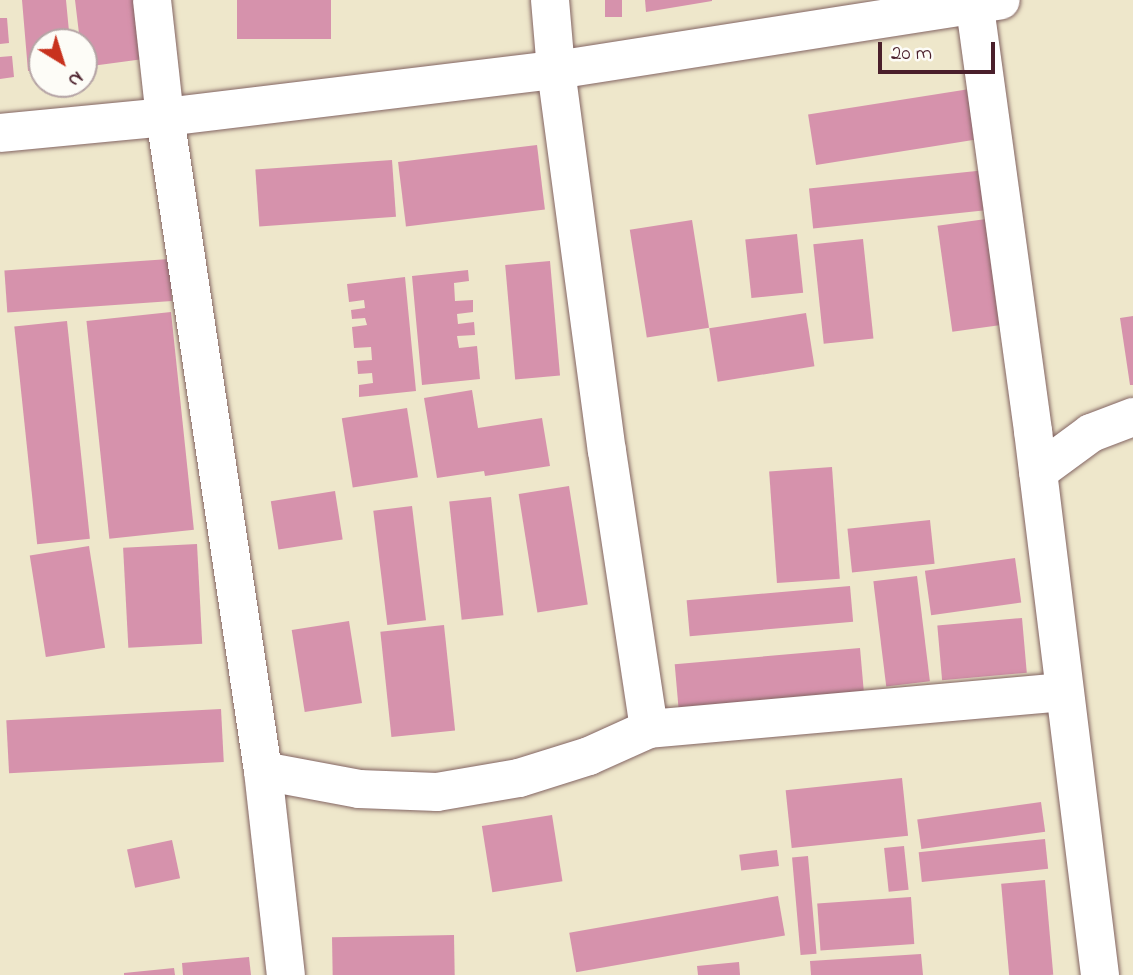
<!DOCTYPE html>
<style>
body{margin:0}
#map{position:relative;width:1133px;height:975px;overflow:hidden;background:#eee7cb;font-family:"Indie Flower",sans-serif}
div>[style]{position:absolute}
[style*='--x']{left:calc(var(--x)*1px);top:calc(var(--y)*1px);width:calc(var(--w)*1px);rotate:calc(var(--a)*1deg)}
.building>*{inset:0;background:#d692ac;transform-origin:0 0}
.roads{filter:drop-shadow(0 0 2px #836563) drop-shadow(0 0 2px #836563)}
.minor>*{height:38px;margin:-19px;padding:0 19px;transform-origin:19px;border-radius:19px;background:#fff}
span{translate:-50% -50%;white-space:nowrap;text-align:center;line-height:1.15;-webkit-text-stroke:7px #fdfcf7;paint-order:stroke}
.north{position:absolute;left:28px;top:28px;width:70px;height:70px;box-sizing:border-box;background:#fdfcf7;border:2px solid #b5a4a5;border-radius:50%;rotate:142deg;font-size:19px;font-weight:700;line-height:28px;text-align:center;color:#4a1f2b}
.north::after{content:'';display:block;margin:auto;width:24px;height:32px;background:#c8321e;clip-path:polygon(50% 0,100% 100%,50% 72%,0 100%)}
.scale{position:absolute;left:878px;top:42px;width:117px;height:32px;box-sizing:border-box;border:4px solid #4a1f2b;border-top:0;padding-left:9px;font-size:21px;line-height:24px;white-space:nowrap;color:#4a1f2b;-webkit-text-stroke:5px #fdfcf7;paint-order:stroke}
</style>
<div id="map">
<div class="building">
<div style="clip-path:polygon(22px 0,66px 0,70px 42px,42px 42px,42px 70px,28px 71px)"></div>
<div style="clip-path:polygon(75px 0,144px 0,151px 58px,84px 67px,84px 42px,80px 42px)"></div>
<div style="left:237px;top:0;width:94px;height:39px"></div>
<div style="left:605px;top:0;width:17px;height:17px"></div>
<div style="clip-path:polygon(645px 0,712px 0,712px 1px,646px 12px)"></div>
<div style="clip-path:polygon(0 18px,7px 18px,9px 43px,0 44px)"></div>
<div style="clip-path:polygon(12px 56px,14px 77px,0 79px,0 57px)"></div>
<div style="left:976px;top:88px;width:51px;height:170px;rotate:81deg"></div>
<div style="left:537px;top:145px;width:65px;height:140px;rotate:83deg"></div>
<div style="left:392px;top:160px;width:57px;height:137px;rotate:86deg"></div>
<div style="left:986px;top:170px;width:40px;height:178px;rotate:84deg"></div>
<div style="left:986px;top:219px;width:107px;height:49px;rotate:82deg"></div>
<div style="left:692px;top:220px;width:109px;height:63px;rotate:81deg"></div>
<div style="left:797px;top:234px;width:59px;height:52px;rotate:84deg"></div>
<div style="left:863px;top:239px;width:100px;height:50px;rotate:84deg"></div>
<div style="left:169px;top:259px;width:42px;height:165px;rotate:86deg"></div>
<div style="left:550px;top:261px;width:115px;height:45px;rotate:85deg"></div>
<div style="clip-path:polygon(468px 270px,469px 281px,454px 283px,455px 301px,473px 300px,473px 312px,457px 314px,458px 324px,474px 322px,475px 335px,457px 336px,459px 348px,477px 346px,480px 379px,422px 385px,412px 276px)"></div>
<div style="clip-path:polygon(405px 277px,416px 391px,359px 397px,359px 385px,373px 383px,372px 373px,358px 374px,357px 361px,372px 360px,371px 347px,354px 348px,352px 327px,367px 325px,365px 318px,352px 319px,351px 310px,365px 308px,364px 300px,349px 302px,347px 284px)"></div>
<div style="left:171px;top:312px;width:219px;height:85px;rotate:84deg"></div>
<div style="left:806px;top:313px;width:54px;height:98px;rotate:81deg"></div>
<div style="clip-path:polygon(1133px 316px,1133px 385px,1130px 385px,1120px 318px)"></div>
<div style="left:67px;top:321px;width:219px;height:53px;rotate:84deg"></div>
<div style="clip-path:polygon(472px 390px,478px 428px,542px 418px,550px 466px,485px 476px,484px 471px,437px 478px,424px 398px)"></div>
<div style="left:407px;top:408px;width:70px;height:66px;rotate:81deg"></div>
<div style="left:832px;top:467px;width:112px;height:63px;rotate:86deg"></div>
<div style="left:569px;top:486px;width:120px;height:51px;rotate:81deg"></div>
<div style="left:335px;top:491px;width:49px;height:65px;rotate:81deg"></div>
<div style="left:491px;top:497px;width:119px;height:42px;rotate:84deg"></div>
<div style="left:412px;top:506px;width:115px;height:39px;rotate:83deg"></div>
<div style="left:930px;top:520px;width:44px;height:83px;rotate:84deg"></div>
<div style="left:197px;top:544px;width:100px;height:74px;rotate:87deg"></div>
<div style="left:89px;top:546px;width:103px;height:60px;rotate:81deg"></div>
<div style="left:1015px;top:558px;width:45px;height:91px;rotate:82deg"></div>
<div style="left:917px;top:576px;width:106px;height:44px;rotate:83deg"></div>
<div style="left:850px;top:586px;width:36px;height:164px;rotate:85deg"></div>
<div style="left:1022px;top:618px;width:55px;height:85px;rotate:85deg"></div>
<div style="left:349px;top:621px;width:83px;height:58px;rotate:81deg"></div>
<div style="left:444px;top:625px;width:106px;height:64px;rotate:84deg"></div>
<div style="left:860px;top:648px;width:46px;height:186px;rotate:85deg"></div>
<div style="left:221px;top:709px;width:53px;height:215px;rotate:87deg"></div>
<div style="left:902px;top:778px;width:58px;height:117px;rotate:84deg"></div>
<div style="left:1041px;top:802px;width:30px;height:125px;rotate:82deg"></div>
<div style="left:552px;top:815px;width:67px;height:71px;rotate:81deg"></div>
<div style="left:1045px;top:839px;width:30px;height:127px;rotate:84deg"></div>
<div style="left:172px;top:840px;width:39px;height:46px;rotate:78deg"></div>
<div style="left:904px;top:846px;width:44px;height:20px;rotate:84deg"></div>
<div style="left:777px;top:850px;width:16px;height:38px;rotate:83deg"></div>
<div style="left:808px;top:856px;width:98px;height:16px;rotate:85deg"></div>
<div style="left:1045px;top:880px;width:95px;height:44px;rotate:85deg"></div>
<div style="left:778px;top:896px;width:40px;height:212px;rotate:80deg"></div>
<div style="left:911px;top:897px;width:47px;height:94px;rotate:86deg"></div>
<div style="left:454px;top:935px;width:40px;height:122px;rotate:89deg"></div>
<div style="clip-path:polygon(921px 954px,923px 975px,811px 975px,810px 961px)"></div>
<div style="clip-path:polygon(249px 957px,251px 975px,183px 975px,182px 963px)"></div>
<div style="clip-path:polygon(739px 962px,740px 975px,698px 975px,697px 966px)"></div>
<div style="clip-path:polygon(174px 968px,175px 975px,124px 975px,124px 973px)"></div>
</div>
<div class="roads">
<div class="minor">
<div style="--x:152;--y:0;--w:118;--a:83.7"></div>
<div style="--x:165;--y:117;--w:661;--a:81.48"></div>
<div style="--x:263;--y:771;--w:205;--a:83.6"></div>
<div style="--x:550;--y:0;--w:70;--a:85.1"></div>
<div style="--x:556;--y:70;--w:384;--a:82.4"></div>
<div style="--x:607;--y:451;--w:281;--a:81.4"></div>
<div style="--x:974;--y:0;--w:435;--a:82.2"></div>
<div style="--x:1033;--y:431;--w:548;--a:82.98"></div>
<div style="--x:0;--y:133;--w:166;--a:-5.5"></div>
<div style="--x:165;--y:117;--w:394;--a:-6.9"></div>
<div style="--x:556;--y:70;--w:450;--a:-8.9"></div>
<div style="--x:1038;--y:472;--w:66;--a:-36.3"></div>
<div style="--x:1091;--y:433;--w:45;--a:-20.9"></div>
<div style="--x:263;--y:771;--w:98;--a:10.6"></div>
<div style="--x:359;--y:789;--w:78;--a:2.2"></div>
<div style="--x:437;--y:792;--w:83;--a:-9.7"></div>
<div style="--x:519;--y:778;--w:73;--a:-17.4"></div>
<div style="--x:589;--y:756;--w:66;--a:-24.2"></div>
<div style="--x:649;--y:729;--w:417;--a:-5.1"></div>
</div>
</div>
<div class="north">N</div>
<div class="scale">20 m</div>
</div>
